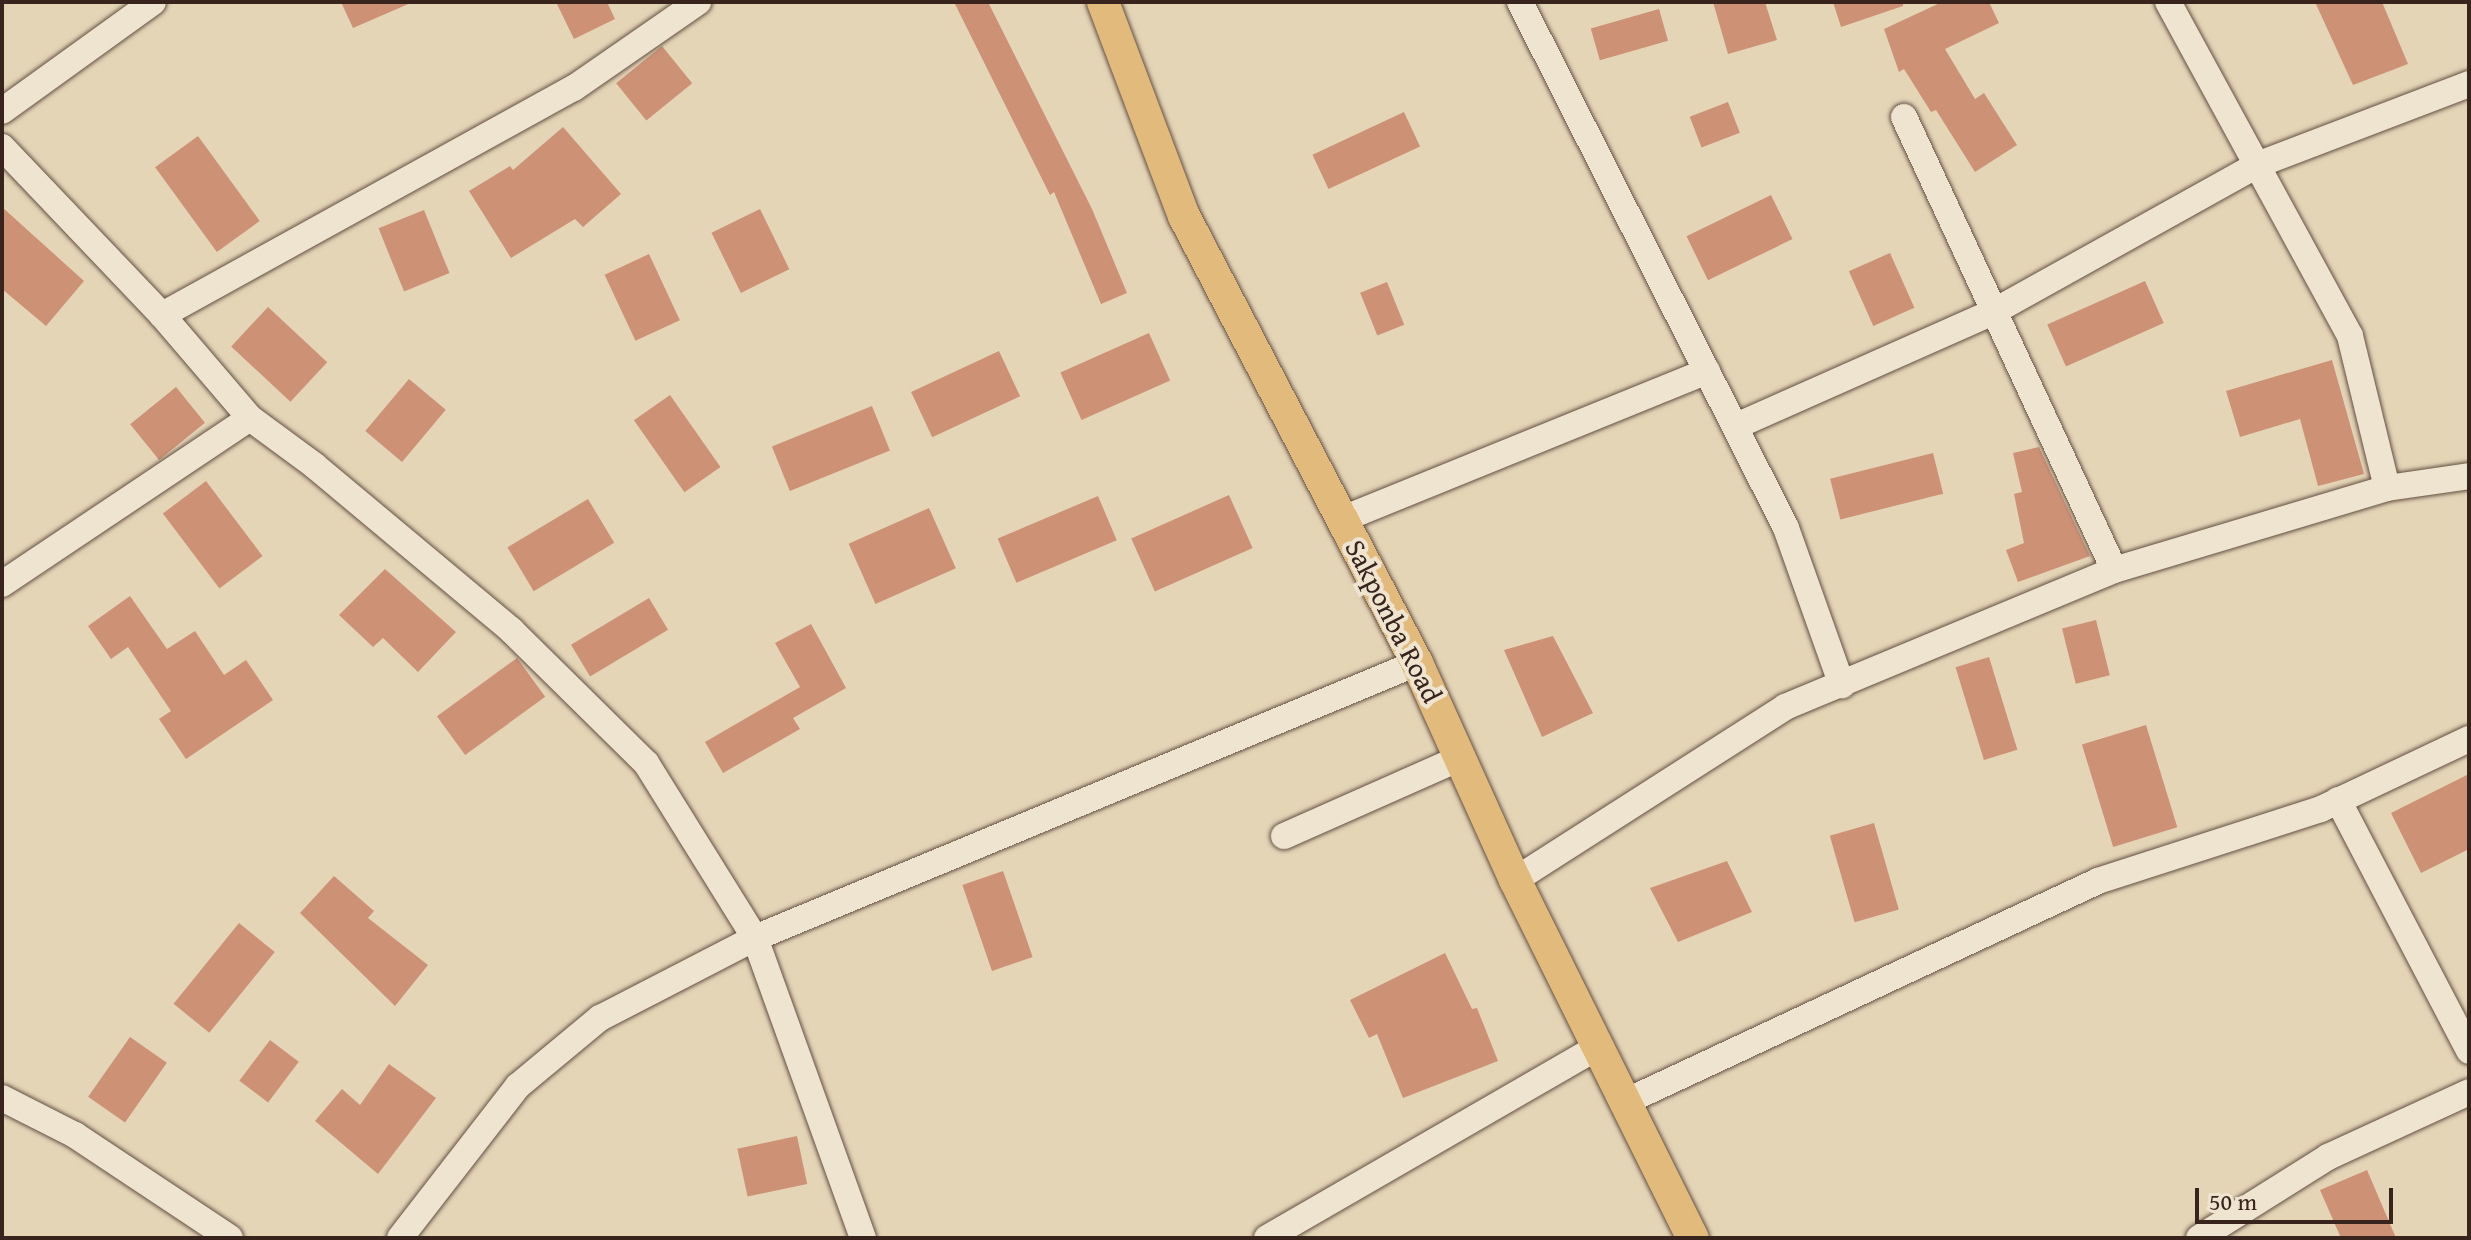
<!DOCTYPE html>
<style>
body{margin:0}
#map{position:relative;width:2471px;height:1240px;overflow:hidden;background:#e5d5b7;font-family:"Gentium Book Plus",serif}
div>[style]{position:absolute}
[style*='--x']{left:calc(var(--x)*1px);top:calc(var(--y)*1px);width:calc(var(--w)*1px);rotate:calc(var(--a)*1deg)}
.building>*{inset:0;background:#cd9176;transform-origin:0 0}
.roads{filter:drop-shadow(0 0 2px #635043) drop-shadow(0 0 2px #635043)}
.minor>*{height:26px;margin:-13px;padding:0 13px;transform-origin:13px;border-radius:13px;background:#eee4d0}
.major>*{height:32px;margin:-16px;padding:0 16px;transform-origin:16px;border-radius:16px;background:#e2ba7c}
span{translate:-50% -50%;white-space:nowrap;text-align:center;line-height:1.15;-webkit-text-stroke:8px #eee4d0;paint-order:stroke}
.street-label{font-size:28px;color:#38241c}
.frame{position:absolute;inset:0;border:4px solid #38241c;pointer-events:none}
.scale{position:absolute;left:2195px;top:1188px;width:198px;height:36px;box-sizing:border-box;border:4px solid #38241c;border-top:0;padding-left:10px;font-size:24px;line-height:28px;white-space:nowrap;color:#38241c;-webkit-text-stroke:6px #eee4d0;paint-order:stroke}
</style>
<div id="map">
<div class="building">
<div style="clip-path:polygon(341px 2px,413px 2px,353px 28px)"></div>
<div style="clip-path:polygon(556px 2px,607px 2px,615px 19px,574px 39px)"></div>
<div style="clip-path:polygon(954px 2px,988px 2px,1092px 209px,1127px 293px,1101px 304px,1054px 192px,1050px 195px)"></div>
<div style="clip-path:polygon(1713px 2px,1765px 2px,1777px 40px,1728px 54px)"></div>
<div style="clip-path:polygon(1833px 2px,1903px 2px,1903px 6px,1841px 27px)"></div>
<div style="clip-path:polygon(1942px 2px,1989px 2px,1999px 23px,1945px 49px,1975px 99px,1984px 93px,2017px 145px,1975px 172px,1936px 110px,1931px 112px,1904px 69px,1899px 72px,1884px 29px)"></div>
<div style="clip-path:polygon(2315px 2px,2382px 2px,2408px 64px,2353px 85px)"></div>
<div style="left:1659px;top:9px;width:33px;height:71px;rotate:74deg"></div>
<div style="left:662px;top:46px;width:48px;height:59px;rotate:51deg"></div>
<div style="left:1728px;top:102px;width:33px;height:41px;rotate:69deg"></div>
<div style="left:1404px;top:112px;width:38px;height:101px;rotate:65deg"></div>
<div style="clip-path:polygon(563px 127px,621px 194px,583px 227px,575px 219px,511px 258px,469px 191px,510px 166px,513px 170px)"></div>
<div style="left:198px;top:136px;width:105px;height:53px;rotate:54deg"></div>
<div style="left:1771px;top:195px;width:49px;height:94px;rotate:64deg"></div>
<div style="clip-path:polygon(2px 207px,84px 281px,46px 326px,2px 289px)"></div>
<div style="left:760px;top:209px;width:67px;height:54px;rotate:64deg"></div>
<div style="left:424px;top:210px;width:68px;height:49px;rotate:68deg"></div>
<div style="left:1890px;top:253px;width:60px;height:45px;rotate:66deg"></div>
<div style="left:649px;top:254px;width:73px;height:49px;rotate:65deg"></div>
<div style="left:2145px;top:281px;width:46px;height:107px;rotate:66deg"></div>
<div style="left:1387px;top:282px;width:46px;height:29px;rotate:68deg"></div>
<div style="left:268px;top:307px;width:81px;height:54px;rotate:43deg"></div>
<div style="left:1149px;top:333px;width:52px;height:97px;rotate:66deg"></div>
<div style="left:999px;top:351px;width:50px;height:97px;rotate:65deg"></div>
<div style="clip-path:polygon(2332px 360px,2364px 474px,2318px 486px,2300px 419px,2240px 437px,2226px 391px)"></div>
<div style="left:409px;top:379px;width:48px;height:68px;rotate:40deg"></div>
<div style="left:176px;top:387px;width:46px;height:59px;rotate:51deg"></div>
<div style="left:670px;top:395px;width:88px;height:44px;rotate:55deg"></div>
<div style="left:872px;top:406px;width:48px;height:108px;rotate:68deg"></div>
<div style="clip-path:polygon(2039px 447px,2090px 556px,2018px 582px,2006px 550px,2024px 543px,2014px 494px,2022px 492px,2013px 453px)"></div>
<div style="left:1933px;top:453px;width:42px;height:106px;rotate:76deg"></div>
<div style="left:206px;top:481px;width:94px;height:54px;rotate:53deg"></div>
<div style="left:1229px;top:495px;width:58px;height:107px;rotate:66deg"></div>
<div style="left:1098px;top:496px;width:48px;height:109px;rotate:67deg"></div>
<div style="left:588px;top:499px;width:51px;height:94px;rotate:59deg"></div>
<div style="left:929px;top:508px;width:66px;height:88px;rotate:66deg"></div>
<div style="clip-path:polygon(385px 569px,456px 632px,418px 672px,383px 638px,373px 647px,339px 615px)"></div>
<div style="clip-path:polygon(130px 596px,167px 649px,195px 631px,224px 675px,246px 660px,273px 700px,186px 759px,159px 719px,171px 711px,128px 647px,111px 659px,88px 626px)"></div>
<div style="left:649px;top:598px;width:37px;height:91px;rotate:59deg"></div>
<div style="left:2096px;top:620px;width:57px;height:35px;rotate:76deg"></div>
<div style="clip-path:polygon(811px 624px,846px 688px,793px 718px,800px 729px,723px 773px,705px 742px,800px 687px,775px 643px)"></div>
<div style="clip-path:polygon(1553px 636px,1593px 713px,1542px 737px,1504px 650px)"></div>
<div style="left:1989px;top:657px;width:97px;height:35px;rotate:73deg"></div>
<div style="left:517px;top:658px;width:48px;height:99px;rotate:54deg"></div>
<div style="left:2146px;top:725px;width:107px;height:67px;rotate:73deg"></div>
<div style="clip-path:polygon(2469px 774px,2469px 849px,2421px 873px,2391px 813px)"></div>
<div style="left:1874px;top:823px;width:90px;height:46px;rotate:74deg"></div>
<div style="clip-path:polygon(1727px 861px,1752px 912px,1678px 942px,1650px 888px)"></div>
<div style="left:1003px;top:871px;width:91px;height:43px;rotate:71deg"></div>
<div style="clip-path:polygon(334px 876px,374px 911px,368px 918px,428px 965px,395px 1006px,300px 913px)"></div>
<div style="left:239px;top:923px;width:46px;height:104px;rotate:39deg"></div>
<div style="clip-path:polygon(1445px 953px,1472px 1009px,1477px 1008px,1498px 1061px,1403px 1098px,1377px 1034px,1369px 1038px,1350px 1000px)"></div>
<div style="left:130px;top:1037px;width:45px;height:73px;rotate:35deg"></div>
<div style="left:270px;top:1040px;width:36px;height:51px;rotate:37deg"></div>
<div style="clip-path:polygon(389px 1064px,436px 1098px,378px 1174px,315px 1121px,342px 1089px,360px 1105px)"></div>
<div style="left:797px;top:1136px;width:49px;height:61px;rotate:78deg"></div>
<div style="clip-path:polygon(2367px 1170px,2396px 1238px,2341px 1238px,2320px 1190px)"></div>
</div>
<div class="roads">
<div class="minor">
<div style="--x:1520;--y:2;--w:589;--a:63.17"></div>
<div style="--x:1786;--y:528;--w:167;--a:70.4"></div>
<div style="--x:2168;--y:2;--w:380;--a:61.4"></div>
<div style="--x:2350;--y:336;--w:156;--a:76.3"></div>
<div style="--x:2;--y:111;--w:186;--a:-35.8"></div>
<div style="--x:1904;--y:117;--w:499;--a:65.1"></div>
<div style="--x:2;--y:147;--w:232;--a:46.4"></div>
<div style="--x:162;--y:315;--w:135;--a:49.5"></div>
<div style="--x:250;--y:418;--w:81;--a:36.4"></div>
<div style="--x:315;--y:466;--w:256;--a:39.9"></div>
<div style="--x:511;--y:630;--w:190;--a:44.6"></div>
<div style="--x:646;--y:763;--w:206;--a:58.1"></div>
<div style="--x:755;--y:938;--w:319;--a:70.2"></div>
<div style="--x:162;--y:315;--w:470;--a:-28.9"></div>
<div style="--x:574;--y:88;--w:151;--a:-34.7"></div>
<div style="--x:1736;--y:426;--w:281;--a:-23.9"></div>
<div style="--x:1993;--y:312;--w:302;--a:-29.1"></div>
<div style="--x:2257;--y:165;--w:227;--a:-20.9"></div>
<div style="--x:1343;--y:519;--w:393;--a:-22.1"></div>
<div style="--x:2;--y:584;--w:298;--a:-33.8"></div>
<div style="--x:2338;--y:800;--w:283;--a:62.4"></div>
<div style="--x:1284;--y:836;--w:193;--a:-23.9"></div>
<div style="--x:1515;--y:880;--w:321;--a:-32.6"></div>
<div style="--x:1785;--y:707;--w:356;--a:-22.6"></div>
<div style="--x:2114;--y:570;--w:285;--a:-16.7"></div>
<div style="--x:2387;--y:488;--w:83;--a:-8.3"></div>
<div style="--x:2;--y:1098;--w:82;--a:26.9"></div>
<div style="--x:75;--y:1135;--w:186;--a:33.6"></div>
<div style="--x:1625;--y:1102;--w:522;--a:-25.04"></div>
<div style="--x:2098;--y:881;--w:234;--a:-17.9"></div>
<div style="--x:2321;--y:809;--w:164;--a:-25.3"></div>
<div style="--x:400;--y:1238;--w:192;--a:-52.2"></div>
<div style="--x:518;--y:1086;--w:107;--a:-39.7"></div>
<div style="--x:600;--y:1018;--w:174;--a:-27.3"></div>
<div style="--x:755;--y:938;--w:717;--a:-22.56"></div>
<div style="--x:1267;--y:1238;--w:382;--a:-30"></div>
<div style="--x:2199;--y:1238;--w:152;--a:-32.1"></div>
<div style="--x:2328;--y:1157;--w:155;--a:-24.7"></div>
</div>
<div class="major">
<div style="--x:1103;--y:2;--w:229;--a:69.3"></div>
<div style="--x:1184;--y:216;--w:504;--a:62.47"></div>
<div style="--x:1417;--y:663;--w:238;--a:65.7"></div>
<div style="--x:1515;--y:880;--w:400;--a:63.6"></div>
</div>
</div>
<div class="street-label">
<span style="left:1394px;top:621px;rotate:63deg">Sakponba Road</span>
</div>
<div class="frame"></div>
<div class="scale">50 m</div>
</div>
